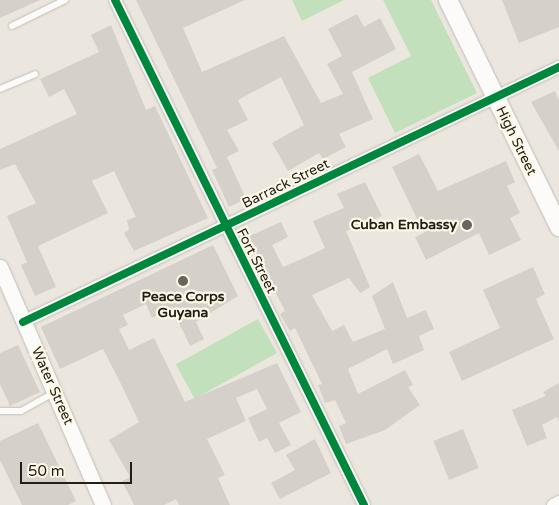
<!DOCTYPE html>
<style>
body{margin:0}
#map{position:relative;width:559px;height:505px;overflow:hidden;background:#ebe7de;font-family:"Varela Round",sans-serif}
div>[style]{position:absolute}
[style*='--x']{left:calc(var(--x)*1px);top:calc(var(--y)*1px);width:calc(var(--w)*1px);rotate:calc(var(--a)*1deg)}
.green>*{inset:0;background:#c3e0bc;transform-origin:0 0}
.building>*{inset:0;background:#d5d0ca;transform-origin:0 0}
.roads{filter:drop-shadow(0 0 1px #c1bdb6) drop-shadow(0 0 1px #c1bdb6)}
.service>*{height:6px;margin:-3px;padding:0 3px;transform-origin:3px;border-radius:3px;background:#fcfbfa}
.minor>*{height:12px;margin:-6px;padding:0 6px;transform-origin:6px;border-radius:6px;background:#fcfbfa}
.tertiary>*{height:15px;margin:-7.5px;padding:0 7.5px;transform-origin:7.5px;border-radius:7.5px;background:#fcfbfa}
.secondary>*{height:18px;margin:-9px;padding:0 9px;transform-origin:9px;border-radius:9px;background:#fcfbfa}
.cycleway>*{height:8px;margin:-4px;padding:0 4px;transform-origin:4px;border-radius:4px;background:#00873e}
.dots>*{width:14px;height:14px;translate:-50% -50%;box-sizing:border-box;border:2px solid #fef7e5;border-radius:50%}
span{translate:-50% -50%;white-space:nowrap;text-align:center;line-height:1.15;-webkit-text-stroke:4.5px #fef7e5;paint-order:stroke}
.street-label{font-size:14px;color:#221f19}
.poi-label{font-size:14px;color:#221f19;font-weight:700}
.right{translate:-100% -50%;text-align:right}
.scale{position:absolute;left:20px;top:462px;width:112px;height:22px;box-sizing:border-box;border:2px solid #221f19;border-top:0;padding-left:6px;font-size:15px;line-height:18px;white-space:nowrap;color:#221f19;-webkit-text-stroke:4px #fef7e5;paint-order:stroke}
</style>
<div id="map">
<div class="green">
<div style="clip-path:polygon(292px 0,344px 0,302px 21px)"></div>
<div style="clip-path:polygon(383px 0,431px 0,477px 93px,395px 133px,368px 78px,411px 56px)"></div>
<div style="left:258px;top:319px;width:39px;height:94px;rotate:61deg"></div>
</div>
<div class="building">
<div style="clip-path:polygon(0 0,40px 0,0 18px)"></div>
<div style="clip-path:polygon(136px 0,245px 0,183px 28px,202px 72px,284px 36px,321px 103px,343px 94px,327px 64px,342px 56px,328px 29px,357px 14px,364px 27px,380px 18px,396px 49px,352px 72px,373px 119px,339px 134px,346px 147px,323px 159px,319px 153px,288px 171px,272px 143px,304px 125px,281px 77px,238px 100px,248px 120px,227px 130px,239px 151px,227px 157px,246px 199px,229px 207px,212px 170px,217px 168px)"></div>
<div style="clip-path:polygon(502px 0,559px 0,559px 27px,519px 43px)"></div>
<div style="clip-path:polygon(111px 25px,146px 110px,155px 106px,208px 218px,134px 251px,124px 233px,129px 230px,127px 220px,136px 217px,114px 171px,92px 181px,108px 213px,38px 246px,56px 287px,35px 296px,21px 265px,27px 262px,7px 216px,36px 203px,15px 164px,0 170px,0 149px,77px 114px,64px 89px,49px 97px,40px 79px,99px 52px,91px 35px)"></div>
<div style="clip-path:polygon(555px 91px,559px 101px,559px 151px,531px 102px)"></div>
<div style="clip-path:polygon(419px 154px,438px 191px,506px 161px,515px 182px,507px 186px,520px 213px,510px 218px,521px 240px,489px 255px,479px 233px,426px 260px,415px 237px,424px 233px,392px 167px)"></div>
<div style="clip-path:polygon(365px 182px,382px 216px,346px 231px,370px 287px,360px 293px,349px 278px,312px 295px,332px 331px,344px 325px,353px 342px,385px 329px,372px 296px,393px 282px,407px 318px,426px 310px,434px 329px,419px 336px,424px 350px,393px 364px,387px 349px,348px 369px,358px 394px,405px 370px,413px 385px,408px 387px,420px 405px,385px 430px,346px 444px,339px 426px,346px 423px,335px 400px,325px 403px,318px 385px,322px 384px,295px 328px,290px 331px,280px 314px,285px 311px,247px 237px,281px 222px,288px 237px,272px 245px,283px 267px,304px 258px,325px 248px,313px 221px,344px 208px,337px 194px)"></div>
<div style="clip-path:polygon(213px 245px,238px 296px,196px 322px,204px 339px,190px 346px,172px 308px,152px 318px,146px 304px,123px 315px,128px 325px,119px 329px,129px 350px,154px 338px,185px 402px,277px 363px,301px 412px,279px 423px,291px 445px,275px 453px,267px 438px,259px 442px,248px 418px,267px 409px,257px 389px,236px 398px,246px 421px,207px 439px,225px 475px,218px 478px,230px 505px,179px 505px,176px 499px,164px 505px,134px 505px,122px 481px,130px 477px,109px 440px,139px 422px,120px 382px,103px 349px,60px 369px,41px 327px)"></div>
<div style="clip-path:polygon(533px 267px,545px 294px,536px 299px,554px 339px,462px 381px,449px 352px,500px 328px,483px 290px)"></div>
<div style="clip-path:polygon(18px 345px,40px 392px,10px 406px,0 384px,0 353px)"></div>
<div style="clip-path:polygon(559px 383px,559px 421px,557px 417px,542px 425px,547px 438px,527px 446px,512px 410px,546px 396px,543px 392px)"></div>
<div style="clip-path:polygon(38px 423px,76px 501px,68px 505px,22px 505px,0 460px,0 441px)"></div>
<div style="left:463px;top:429px;width:42px;height:32px;rotate:68deg"></div>
<div style="clip-path:polygon(315px 439px,331px 473px,280px 499px,271px 483px,295px 470px,286px 455px)"></div>
</div>
<div class="roads">
<div class="service">
<div style="--x:12;--y:26;--w:59;--a:-26.1"></div>
<div style="--x:0;--y:89;--w:38;--a:-23"></div>
<div style="--x:0;--y:411;--w:21;--a:0"></div>
<div style="--x:21;--y:411;--w:38;--a:-29"></div>
</div>
<div class="minor">
<div style="--x:115;--y:0;--w:563;--a:63.75"></div>
<div style="--x:23;--y:322;--w:594;--a:-25.44"></div>
<div style="--x:553;--y:505;--w:7;--a:-27"></div>
</div>
<div class="tertiary">
<div style="--x:0;--y:267;--w:259;--a:66.6"></div>
</div>
<div class="secondary">
<div style="--x:448;--y:0;--w:253;--a:63.9"></div>
</div>
</div>
<div class="cycleway">
<div style="--x:115;--y:0;--w:563;--a:63.75"></div>
<div style="--x:23;--y:322;--w:594;--a:-25.44"></div>
</div>
<div class="dots">
<div style="left:467px;top:225px;background:#68655e"></div>
<div style="left:183px;top:281px;background:#68655e"></div>
</div>
<div class="street-label">
<span style="left:516px;top:141px;rotate:64deg">High Street</span>
<span style="left:286px;top:184px;rotate:-26deg">Barrack Street</span>
<span style="left:256px;top:261px;rotate:63deg">Fort Street</span>
<span style="left:52px;top:386px;rotate:66deg">Water Street</span>
</div>
<div class="poi-label">
<span class="right" style="left:457px;top:225px">Cuban Embassy</span>
<span style="left:183px;top:305px">Peace Corps<br>Guyana</span>
</div>
<div class="scale">50 m</div>
</div>
